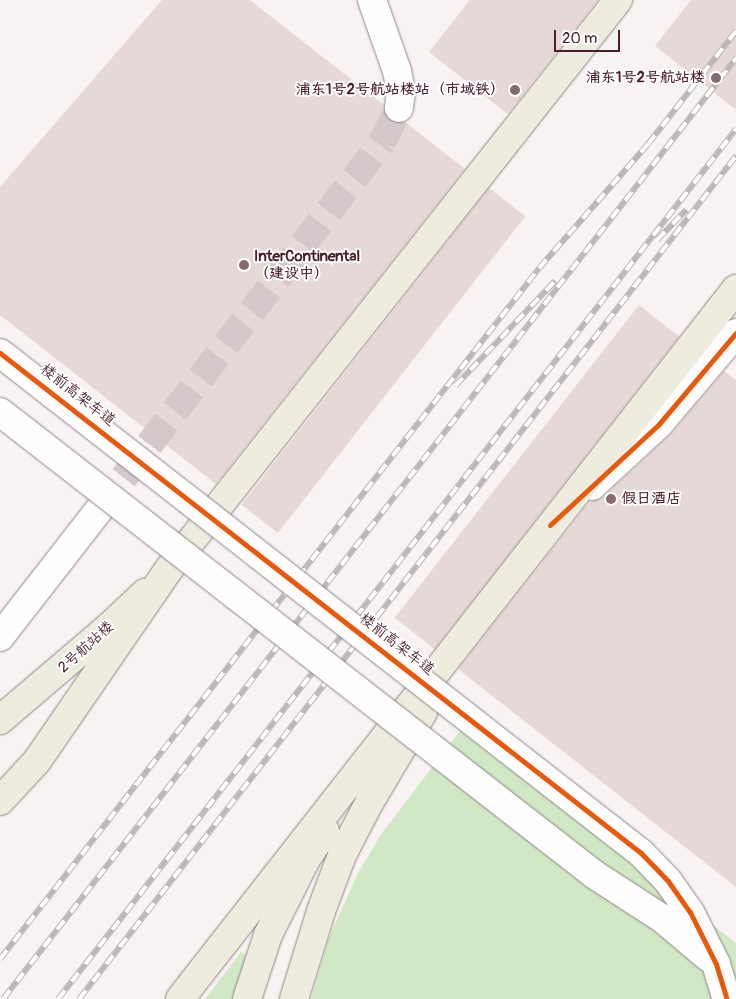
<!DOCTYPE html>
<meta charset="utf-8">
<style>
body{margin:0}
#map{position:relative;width:736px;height:999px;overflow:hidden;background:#f8f2f2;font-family:Pangolin,"LXGW WenKai TC",sans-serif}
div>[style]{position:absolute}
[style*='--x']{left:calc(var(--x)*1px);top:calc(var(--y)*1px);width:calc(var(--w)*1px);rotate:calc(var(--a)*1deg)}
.green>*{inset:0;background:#d0e8c4}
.building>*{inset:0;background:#e6d8d6;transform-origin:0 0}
.minor-tunnel>*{height:28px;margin-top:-14px;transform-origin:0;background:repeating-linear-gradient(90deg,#d5c8ca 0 28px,transparent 0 42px)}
.roads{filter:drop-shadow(0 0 1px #918688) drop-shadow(0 0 1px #918688)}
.minor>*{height:28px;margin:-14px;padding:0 14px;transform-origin:14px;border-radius:14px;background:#fefdfd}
.major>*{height:28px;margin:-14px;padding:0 14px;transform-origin:14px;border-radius:14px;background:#eeebdf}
.highway>*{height:28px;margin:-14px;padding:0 14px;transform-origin:14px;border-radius:14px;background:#eeebdf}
.rail>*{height:5.5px;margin-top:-2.75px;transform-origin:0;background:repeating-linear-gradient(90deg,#fff 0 11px,#bcb6b7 0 22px);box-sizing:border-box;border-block:1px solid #bcb6b7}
.bridges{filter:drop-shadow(0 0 1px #918688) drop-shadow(0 0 1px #918688)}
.minor-bridge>*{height:28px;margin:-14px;padding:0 14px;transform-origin:14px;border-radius:14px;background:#fefdfd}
.cycleway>*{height:5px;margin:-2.5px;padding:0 2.5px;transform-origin:2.5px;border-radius:2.5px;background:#e8590c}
.dots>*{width:14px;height:14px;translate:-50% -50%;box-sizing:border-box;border:2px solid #fff;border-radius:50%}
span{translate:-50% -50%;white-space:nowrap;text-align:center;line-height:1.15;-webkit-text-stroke:4px #fff;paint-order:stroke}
.poi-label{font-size:15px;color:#4a1f2b;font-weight:700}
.right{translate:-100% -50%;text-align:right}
.left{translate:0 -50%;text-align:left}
.street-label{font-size:15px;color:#4a1f2b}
.scale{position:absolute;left:554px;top:30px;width:66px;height:22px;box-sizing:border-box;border:2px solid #4a1f2b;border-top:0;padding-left:6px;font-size:15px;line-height:18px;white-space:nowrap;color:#4a1f2b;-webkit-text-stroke:4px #fff;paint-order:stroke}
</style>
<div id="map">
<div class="green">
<div style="clip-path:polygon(460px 731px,736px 943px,736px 999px,311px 999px,329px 938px,357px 875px,382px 833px)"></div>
<div style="clip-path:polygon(241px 952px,250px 956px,237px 999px,205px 999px)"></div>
</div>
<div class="building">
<div style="clip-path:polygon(162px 0,250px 0,384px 105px,389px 120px,405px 122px,465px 169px,216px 484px,0 315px,0 187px)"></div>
<div style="clip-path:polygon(470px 0,598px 0,508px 114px,429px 52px)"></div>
<div style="clip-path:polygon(691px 0,736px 0,736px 110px,655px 46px)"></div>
<div style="left:489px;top:188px;width:46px;height:402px;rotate:38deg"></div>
<div style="left:639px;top:305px;width:51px;height:397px;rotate:38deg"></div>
<div style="clip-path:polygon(724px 371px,736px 380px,736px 887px,458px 669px,590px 501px,603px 497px,670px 435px)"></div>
</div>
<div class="minor-tunnel">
<div style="--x:98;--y:511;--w:466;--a:-52.4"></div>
<div style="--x:382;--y:142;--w:38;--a:-63"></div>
</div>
<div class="roads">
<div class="minor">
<div style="--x:372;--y:0;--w:75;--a:70.6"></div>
<div style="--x:397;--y:71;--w:20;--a:79"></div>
<div style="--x:401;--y:91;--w:17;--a:97"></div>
<div style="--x:592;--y:486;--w:91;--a:-42.8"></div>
<div style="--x:659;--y:424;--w:119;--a:-49.8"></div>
<div style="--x:0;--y:637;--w:160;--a:-52.1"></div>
</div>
<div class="major">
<div style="--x:0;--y:720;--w:143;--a:-40.5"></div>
<div style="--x:109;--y:627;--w:50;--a:-43.4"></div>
<div style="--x:247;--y:999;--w:67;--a:-71.8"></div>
<div style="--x:268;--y:935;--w:85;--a:-63.4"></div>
<div style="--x:306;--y:859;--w:34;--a:-56"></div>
</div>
<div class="highway">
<div style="--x:0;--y:801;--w:54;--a:-47.2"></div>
<div style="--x:37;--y:761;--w:233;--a:-55.5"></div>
<div style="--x:169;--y:569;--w:725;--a:-51.72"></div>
<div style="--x:180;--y:999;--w:902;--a:-51.94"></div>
<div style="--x:294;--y:999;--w:92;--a:-72.9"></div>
<div style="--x:321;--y:911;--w:60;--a:-69.4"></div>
<div style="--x:342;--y:855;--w:59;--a:-62.6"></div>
<div style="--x:369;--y:803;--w:106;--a:-59.3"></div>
</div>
</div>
<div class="rail">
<div style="--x:657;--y:240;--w:42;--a:-46"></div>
<div style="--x:455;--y:386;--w:145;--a:-46.4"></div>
<div style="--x:0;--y:959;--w:876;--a:-52.04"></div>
<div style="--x:539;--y:268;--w:165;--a:-48.7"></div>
<div style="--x:648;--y:144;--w:143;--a:-52.1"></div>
<div style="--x:3;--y:999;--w:1193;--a:-52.08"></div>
<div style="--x:58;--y:999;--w:1103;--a:-52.07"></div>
<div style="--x:79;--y:999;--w:1069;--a:-52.07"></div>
</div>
<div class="bridges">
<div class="minor-bridge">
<div style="--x:0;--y:353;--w:813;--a:37.96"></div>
<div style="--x:641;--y:853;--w:39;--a:46"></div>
<div style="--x:668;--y:881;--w:38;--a:55"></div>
<div style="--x:690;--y:912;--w:58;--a:63.4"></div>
<div style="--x:716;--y:964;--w:37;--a:73"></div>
<div style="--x:0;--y:412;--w:754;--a:37.89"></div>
<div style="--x:595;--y:875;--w:81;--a:32.9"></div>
<div style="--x:663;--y:919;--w:59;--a:40.2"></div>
</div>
</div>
<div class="cycleway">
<div style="--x:0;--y:353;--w:813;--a:37.96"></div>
<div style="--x:641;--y:853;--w:39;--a:46"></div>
<div style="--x:668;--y:881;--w:38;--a:55"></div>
<div style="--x:690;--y:912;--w:58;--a:63.4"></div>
<div style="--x:716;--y:964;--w:37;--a:73"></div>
<div style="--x:550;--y:525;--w:149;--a:-42.8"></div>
<div style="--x:659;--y:424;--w:119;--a:-49.8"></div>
</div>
<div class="dots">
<div style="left:716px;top:78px;background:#876971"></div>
<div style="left:515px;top:90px;background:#876971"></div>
<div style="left:244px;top:265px;background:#876971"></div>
<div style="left:611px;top:499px;background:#876971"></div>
</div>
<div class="poi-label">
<span class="right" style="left:705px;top:78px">浦东1号2号航站楼</span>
<span class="right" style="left:505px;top:90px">浦东1号2号航站楼站（市域铁）</span>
<span class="left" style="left:254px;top:265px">InterContinental<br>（建设中）</span>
<span class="left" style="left:621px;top:499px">假日酒店</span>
</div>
<div class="street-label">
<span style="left:78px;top:395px;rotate:38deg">楼前高架车道</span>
<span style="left:397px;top:644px;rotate:38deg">楼前高架车道</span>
<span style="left:86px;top:647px;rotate:-42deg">2号航站楼</span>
</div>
<div class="scale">20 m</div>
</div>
